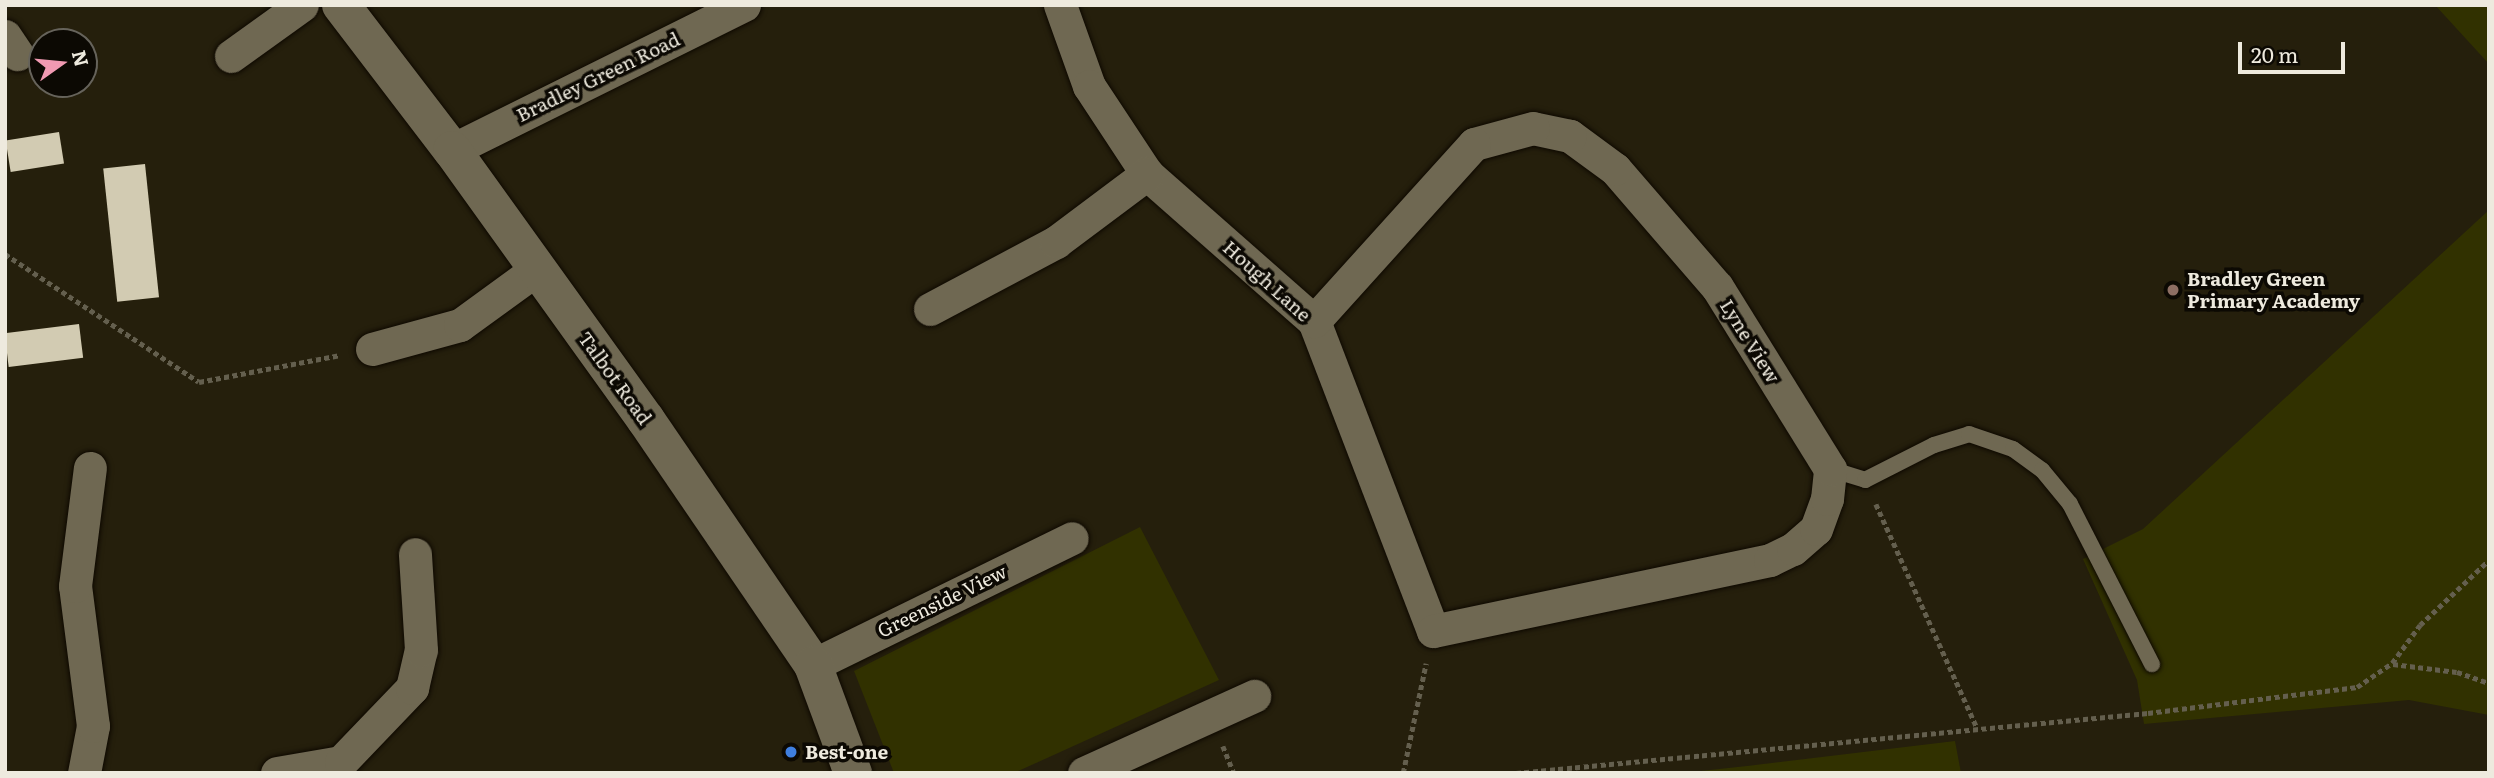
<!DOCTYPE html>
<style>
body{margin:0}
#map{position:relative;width:2494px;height:778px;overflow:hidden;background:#251f0c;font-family:Literata,serif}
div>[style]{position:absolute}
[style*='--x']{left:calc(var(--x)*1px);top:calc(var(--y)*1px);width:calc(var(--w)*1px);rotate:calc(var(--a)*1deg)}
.green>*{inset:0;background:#313100}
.building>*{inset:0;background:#d2cbb2;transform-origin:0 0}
.path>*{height:4.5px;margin-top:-2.25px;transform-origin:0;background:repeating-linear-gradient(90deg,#645f4e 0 5px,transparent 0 8.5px)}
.roads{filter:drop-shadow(0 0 2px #0e0900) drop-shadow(0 0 2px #0e0900)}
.service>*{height:16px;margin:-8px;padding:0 8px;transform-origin:8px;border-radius:8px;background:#6f6852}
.minor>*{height:33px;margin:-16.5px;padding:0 16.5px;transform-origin:16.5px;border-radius:16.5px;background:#6f6852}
.tertiary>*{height:38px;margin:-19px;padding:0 19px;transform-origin:19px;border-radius:19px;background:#6f6852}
.dots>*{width:19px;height:19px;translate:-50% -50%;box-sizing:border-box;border:4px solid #0c0903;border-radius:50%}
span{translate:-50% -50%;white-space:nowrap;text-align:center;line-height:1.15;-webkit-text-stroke:7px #0c0903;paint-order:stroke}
.street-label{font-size:19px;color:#eeeade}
.poi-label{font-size:19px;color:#eeeade;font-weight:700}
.left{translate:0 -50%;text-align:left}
.frame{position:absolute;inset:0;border:7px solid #eeeade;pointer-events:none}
.north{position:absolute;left:28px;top:28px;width:70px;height:70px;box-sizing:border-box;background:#0c0903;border:2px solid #66635b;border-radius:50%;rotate:75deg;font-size:19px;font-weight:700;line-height:28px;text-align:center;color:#eeeade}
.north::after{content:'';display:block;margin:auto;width:24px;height:32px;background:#f19ab2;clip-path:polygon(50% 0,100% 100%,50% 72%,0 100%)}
.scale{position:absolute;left:2238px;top:42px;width:107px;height:32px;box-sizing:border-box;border:4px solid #eeeade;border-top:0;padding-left:9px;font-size:21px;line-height:24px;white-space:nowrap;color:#eeeade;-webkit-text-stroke:5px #0c0903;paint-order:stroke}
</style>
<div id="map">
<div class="green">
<div style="clip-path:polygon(2436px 5px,2489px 5px,2489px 64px,2435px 5px)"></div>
<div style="clip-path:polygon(2489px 210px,2489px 715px,2409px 700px,2144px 724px,2137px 680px,2083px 559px,2143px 529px)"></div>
<div style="clip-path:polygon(1140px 527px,1219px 680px,1014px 773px,894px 773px,854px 671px)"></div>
<div style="clip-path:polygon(1955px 741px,1961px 773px,1682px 773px,1747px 766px)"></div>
</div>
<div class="building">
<div style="left:59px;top:132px;width:32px;height:54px;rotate:81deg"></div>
<div style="left:145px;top:164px;width:134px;height:42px;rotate:84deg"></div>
<div style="left:79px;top:324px;width:34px;height:75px;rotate:83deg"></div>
</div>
<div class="path">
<div style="--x:5;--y:254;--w:232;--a:33.4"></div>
<div style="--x:199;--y:382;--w:144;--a:-10.8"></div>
<div style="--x:1876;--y:504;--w:246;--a:65.7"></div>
<div style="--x:2393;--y:664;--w:64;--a:7.1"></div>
<div style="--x:2457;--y:672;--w:34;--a:19"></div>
<div style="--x:1223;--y:746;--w:29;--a:68"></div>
<div style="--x:1403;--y:773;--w:112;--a:-78.2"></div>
<div style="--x:1516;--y:773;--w:635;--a:-5.42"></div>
<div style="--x:2148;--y:713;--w:211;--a:-7.1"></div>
<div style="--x:2357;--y:687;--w:42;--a:-34.4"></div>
<div style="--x:2392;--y:663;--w:47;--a:-53.6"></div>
<div style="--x:2420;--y:625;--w:95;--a:-43.3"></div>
</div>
<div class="roads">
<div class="service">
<div style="--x:1830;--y:469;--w:37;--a:17"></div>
<div style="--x:1865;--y:480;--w:77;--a:-26.9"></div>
<div style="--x:1934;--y:445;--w:37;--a:-17"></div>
<div style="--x:1969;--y:434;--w:46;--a:18.8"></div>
<div style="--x:2013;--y:449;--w:36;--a:36"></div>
<div style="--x:2042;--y:470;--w:44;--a:50.5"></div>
<div style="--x:2070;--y:504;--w:180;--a:62.9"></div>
</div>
<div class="minor">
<div style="--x:1060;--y:5;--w:86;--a:70.3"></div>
<div style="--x:1089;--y:86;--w:105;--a:56.6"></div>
<div style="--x:1147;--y:174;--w:222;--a:41.4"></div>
<div style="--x:1314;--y:321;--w:332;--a:69"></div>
<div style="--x:1433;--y:631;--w:344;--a:-11.9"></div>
<div style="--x:1770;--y:560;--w:25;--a:-26"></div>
<div style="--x:1793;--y:549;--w:30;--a:-41"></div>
<div style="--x:1816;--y:529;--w:32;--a:-70"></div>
<div style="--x:1827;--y:499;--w:30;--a:-84"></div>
<div style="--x:1830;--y:469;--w:214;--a:-121.8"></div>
<div style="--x:1717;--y:287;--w:156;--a:-130.8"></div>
<div style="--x:1615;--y:169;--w:56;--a:-143.7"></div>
<div style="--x:1570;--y:136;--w:38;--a:-168"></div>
<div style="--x:1533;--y:128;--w:61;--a:164.8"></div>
<div style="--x:1474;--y:144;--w:239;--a:132.1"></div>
<div style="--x:5;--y:36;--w:22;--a:56"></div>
<div style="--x:231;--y:56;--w:87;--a:-35.7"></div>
<div style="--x:452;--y:150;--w:326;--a:-26.4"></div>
<div style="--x:930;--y:309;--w:143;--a:-28"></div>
<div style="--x:1056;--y:242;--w:114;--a:-36.8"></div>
<div style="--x:372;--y:349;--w:91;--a:-15.3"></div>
<div style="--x:460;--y:325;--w:95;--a:-36"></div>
<div style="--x:813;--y:665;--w:288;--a:-26.1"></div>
<div style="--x:84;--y:773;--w:48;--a:-79.2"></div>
<div style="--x:93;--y:726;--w:141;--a:-97.3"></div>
<div style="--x:75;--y:586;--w:119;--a:-82.8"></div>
<div style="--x:277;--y:773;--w:65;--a:-9.8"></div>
<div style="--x:341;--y:762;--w:103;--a:-46.2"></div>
<div style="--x:412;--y:688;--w:39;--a:-77"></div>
<div style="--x:421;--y:650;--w:96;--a:-93.6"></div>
<div style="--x:1084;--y:773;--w:187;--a:-24.4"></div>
</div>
<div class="tertiary">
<div style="--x:341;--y:5;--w:183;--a:52.6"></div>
<div style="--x:452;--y:150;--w:332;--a:54.3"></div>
<div style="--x:646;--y:420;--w:297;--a:55.7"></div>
<div style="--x:813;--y:665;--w:115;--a:69.7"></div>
</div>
</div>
<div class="dots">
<div style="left:2173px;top:290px;background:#8d6e63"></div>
<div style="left:791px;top:752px;background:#3f7fe0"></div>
</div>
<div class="street-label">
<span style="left:598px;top:77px;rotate:-26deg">Bradley Green Road</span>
<span style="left:1267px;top:281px;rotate:42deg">Hough Lane</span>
<span style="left:1750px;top:341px;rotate:58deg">Lyne View</span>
<span style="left:615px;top:378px;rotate:54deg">Talbot Road</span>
<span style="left:942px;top:601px;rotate:-26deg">Greenside View</span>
</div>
<div class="poi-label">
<span class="left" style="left:2187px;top:290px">Bradley Green<br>Primary Academy</span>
<span class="left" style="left:805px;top:752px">Best-one</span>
</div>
<div class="frame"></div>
<div class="north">N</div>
<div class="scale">20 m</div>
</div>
